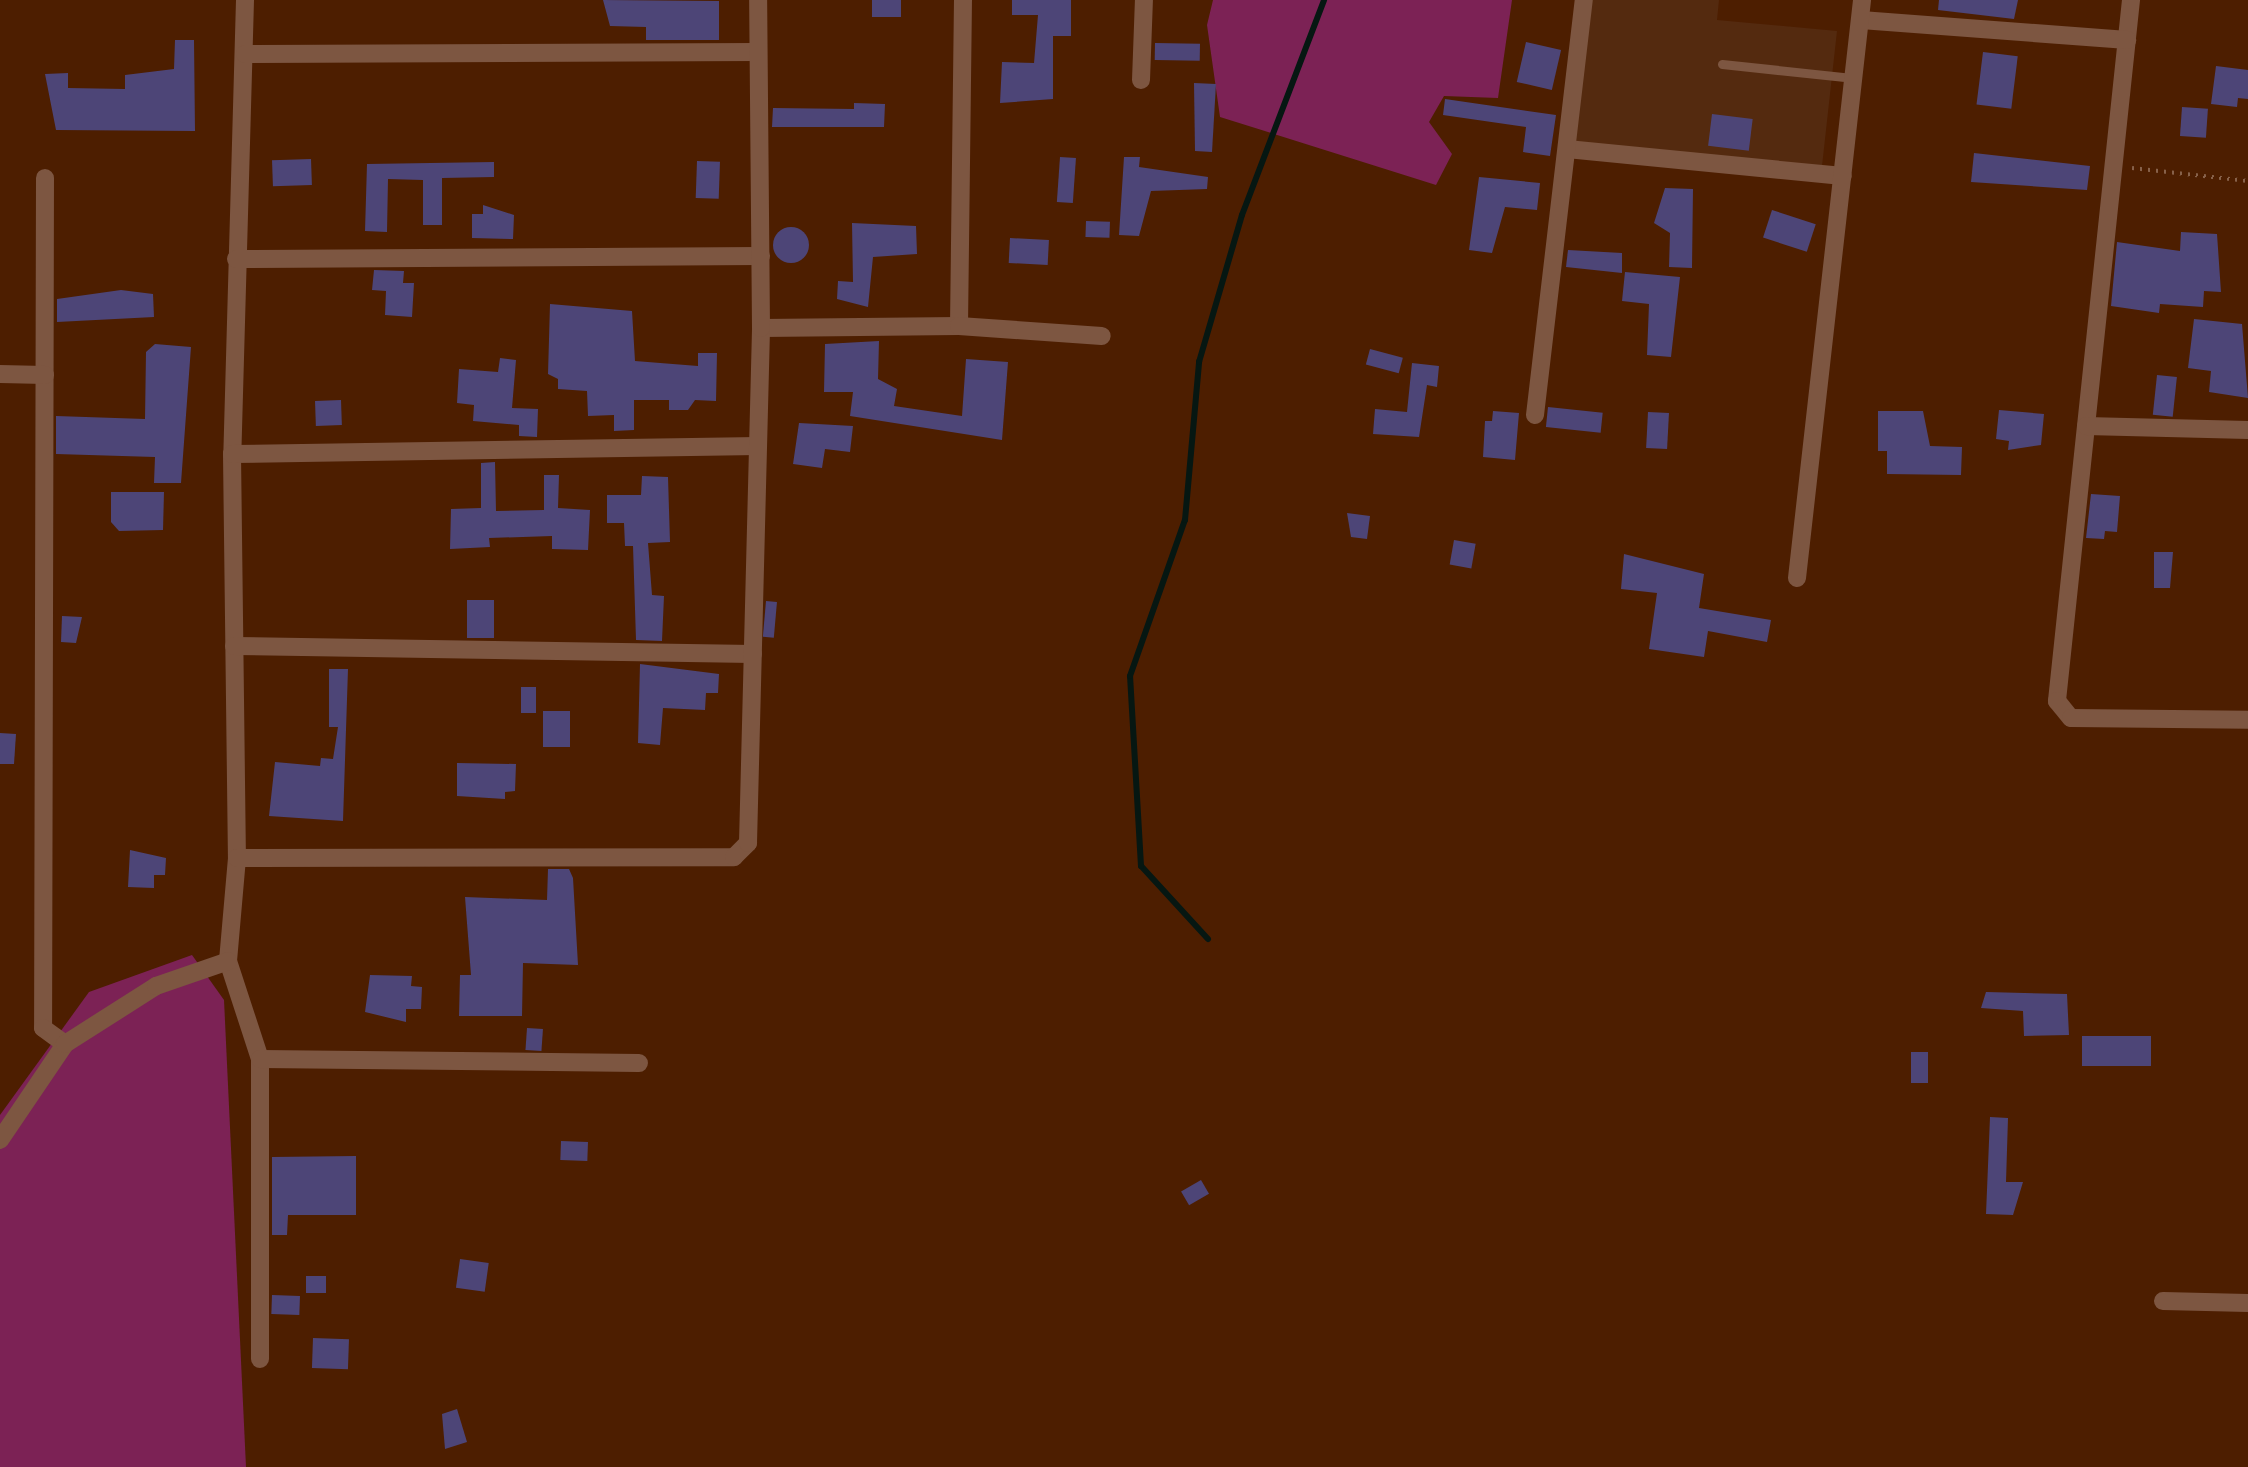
<!DOCTYPE html>
<style>
body{margin:0}
#map{position:relative;width:2248px;height:1467px;overflow:hidden;background:#4d1e00;font-family:Ubuntu,sans-serif}
div>[style]{position:absolute}
[style*='--x']{left:calc(var(--x)*1px);top:calc(var(--y)*1px);width:calc(var(--w)*1px);rotate:calc(var(--a)*1deg)}
.built>*{inset:0;background:#542a0f}
.green>*{inset:0;background:#7c2255}
.stream>*{height:6px;margin:-3px;padding:0 3px;transform-origin:3px;border-radius:3px;background:#061712}
.building>*{inset:0;background:#4d4577;transform-origin:0 0}
.round{border-radius:50%}
.path>*{height:4px;margin-top:-2px;transform-origin:0;background:repeating-linear-gradient(90deg,#87614a 0 2px,transparent 0 8px)}
.service>*{height:9px;margin:-4.5px;padding:0 4.5px;transform-origin:4.5px;border-radius:4.5px;background:#7d5641}
.minor>*{height:18px;margin:-9px;padding:0 9px;transform-origin:9px;border-radius:9px;background:#7d5641}
span{translate:-50% -50%;white-space:nowrap;text-align:center;line-height:1.15;-webkit-text-stroke:7px #4d1e00;paint-order:stroke}
</style>
<div id="map">
<div class="built">
<div style="clip-path:polygon(1592px 0,1719px 0,1717px 20px,1837px 31px,1822px 166px,1574px 142px)"></div>
</div>
<div class="green">
<div style="clip-path:polygon(1213px 0,1512px 0,1498px 98px,1444px 96px,1429px 122px,1452px 154px,1436px 185px,1220px 117px,1207px 25px)"></div>
<div style="clip-path:polygon(192px 955px,224px 1000px,246px 1467px,0 1467px,0 1115px,89px 992px)"></div>
</div>
<div class="stream">
<div style="--x:1208;--y:939;--w:99;--a:-132.5"></div>
<div style="--x:1141;--y:866;--w:190;--a:-93.3"></div>
<div style="--x:1130;--y:676;--w:165;--a:-70.6"></div>
<div style="--x:1185;--y:520;--w:159;--a:-84.9"></div>
<div style="--x:1199;--y:362;--w:153;--a:-73.7"></div>
<div style="--x:1242;--y:215;--w:230;--a:-69.1"></div>
</div>
<div class="building">
<div style="clip-path:polygon(603px 0,719px 1px,719px 40px,646px 40px,646px 27px,610px 26px)"></div>
<div style="left:872px;top:0;width:29px;height:17px"></div>
<div style="clip-path:polygon(1012px 0,1071px 0,1071px 36px,1053px 36px,1053px 99px,1000px 103px,1002px 62px,1034px 63px,1038px 15px,1012px 15px)"></div>
<div style="clip-path:polygon(1939px 0,2018px 0,2014px 19px,1938px 10px)"></div>
<div style="clip-path:polygon(175px 40px,194px 40px,195px 131px,56px 130px,45px 74px,68px 73px,68px 88px,125px 89px,125px 75px,174px 69px)"></div>
<div style="left:1526px;top:42px;width:36px;height:41px;rotate:13deg"></div>
<div style="left:1155px;top:43px;width:45px;height:17px;rotate:1deg"></div>
<div style="left:1983px;top:52px;width:35px;height:53px;rotate:7deg"></div>
<div style="clip-path:polygon(2216px 66px,2248px 70px,2248px 99px,2238px 98px,2237px 107px,2211px 104px)"></div>
<div style="clip-path:polygon(1194px 83px,1216px 84px,1212px 152px,1195px 151px)"></div>
<div style="clip-path:polygon(1445px 99px,1556px 115px,1550px 156px,1523px 152px,1526px 127px,1443px 115px)"></div>
<div style="clip-path:polygon(854px 103px,885px 104px,884px 127px,772px 127px,773px 108px,854px 109px)"></div>
<div style="left:2182px;top:107px;width:26px;height:29px;rotate:4deg"></div>
<div style="left:1712px;top:114px;width:41px;height:32px;rotate:7deg"></div>
<div style="clip-path:polygon(1974px 153px,2090px 166px,2087px 190px,1971px 182px)"></div>
<div style="left:1060px;top:157px;width:16px;height:45px;rotate:4deg"></div>
<div style="clip-path:polygon(1124px 157px,1140px 157px,1139px 167px,1208px 177px,1207px 189px,1151px 191px,1139px 236px,1119px 235px)"></div>
<div style="left:311px;top:159px;width:26px;height:39px;rotate:88deg"></div>
<div style="left:697px;top:161px;width:23px;height:37px;rotate:2deg"></div>
<div style="clip-path:polygon(494px 162px,494px 177px,442px 178px,442px 225px,423px 225px,423px 180px,388px 179px,387px 232px,365px 231px,367px 164px)"></div>
<div style="clip-path:polygon(1479px 177px,1540px 183px,1537px 210px,1505px 207px,1492px 253px,1469px 250px)"></div>
<div style="clip-path:polygon(1665px 188px,1693px 189px,1692px 268px,1669px 267px,1670px 233px,1654px 223px)"></div>
<div style="clip-path:polygon(483px 205px,514px 215px,513px 239px,472px 238px,472px 214px,483px 214px)"></div>
<div style="left:1772px;top:210px;width:46px;height:29px;rotate:18deg"></div>
<div style="left:1086px;top:221px;width:24px;height:16px;rotate:2deg"></div>
<div style="clip-path:polygon(852px 223px,916px 226px,917px 254px,873px 257px,868px 307px,837px 299px,838px 281px,853px 282px)"></div>
<div class="round" style="left:773px;top:227px;width:36px;height:36px"></div>
<div style="clip-path:polygon(2181px 232px,2217px 234px,2221px 292px,2204px 291px,2203px 307px,2160px 304px,2159px 313px,2111px 306px,2117px 242px,2180px 251px)"></div>
<div style="left:1010px;top:238px;width:39px;height:25px;rotate:3deg"></div>
<div style="clip-path:polygon(1568px 250px,1622px 253px,1622px 273px,1566px 267px)"></div>
<div style="clip-path:polygon(374px 270px,404px 271px,403px 283px,414px 283px,412px 317px,385px 315px,386px 291px,372px 290px)"></div>
<div style="clip-path:polygon(1625px 272px,1680px 277px,1671px 357px,1647px 355px,1649px 304px,1622px 301px)"></div>
<div style="clip-path:polygon(121px 290px,153px 294px,154px 317px,57px 322px,57px 299px)"></div>
<div style="clip-path:polygon(550px 304px,632px 311px,635px 361px,698px 366px,698px 353px,717px 353px,716px 401px,695px 400px,688px 410px,669px 410px,669px 400px,634px 400px,634px 430px,614px 431px,614px 415px,588px 416px,587px 391px,558px 389px,558px 379px,548px 374px)"></div>
<div style="clip-path:polygon(2194px 319px,2242px 324px,2248px 398px,2209px 392px,2211px 371px,2188px 368px)"></div>
<div style="clip-path:polygon(879px 341px,878px 379px,897px 389px,894px 406px,962px 416px,966px 359px,1008px 362px,1002px 440px,850px 416px,853px 392px,824px 392px,825px 344px)"></div>
<div style="clip-path:polygon(155px 344px,191px 347px,181px 483px,154px 483px,155px 457px,56px 454px,56px 416px,145px 419px,146px 352px)"></div>
<div style="left:1370px;top:349px;width:34px;height:16px;rotate:15deg"></div>
<div style="clip-path:polygon(500px 358px,516px 360px,512px 408px,538px 409px,537px 437px,519px 436px,519px 425px,473px 421px,474px 405px,457px 403px,459px 369px,498px 372px)"></div>
<div style="clip-path:polygon(1412px 363px,1439px 366px,1437px 387px,1427px 385px,1419px 437px,1373px 434px,1375px 409px,1407px 412px)"></div>
<div style="left:2157px;top:375px;width:20px;height:40px;rotate:6deg"></div>
<div style="left:341px;top:400px;width:25px;height:26px;rotate:88deg"></div>
<div style="left:1548px;top:407px;width:55px;height:20px;rotate:6deg"></div>
<div style="clip-path:polygon(1999px 410px,2044px 414px,2041px 445px,2008px 450px,2009px 441px,1996px 439px)"></div>
<div style="clip-path:polygon(1493px 411px,1519px 413px,1515px 460px,1483px 457px,1485px 421px,1492px 421px)"></div>
<div style="clip-path:polygon(1878px 411px,1923px 411px,1930px 446px,1962px 447px,1961px 475px,1887px 474px,1887px 451px,1878px 451px)"></div>
<div style="left:1648px;top:412px;width:21px;height:36px;rotate:3deg"></div>
<div style="clip-path:polygon(799px 423px,853px 426px,850px 452px,825px 449px,822px 468px,793px 464px)"></div>
<div style="clip-path:polygon(495px 462px,496px 511px,544px 510px,544px 475px,559px 475px,558px 508px,590px 510px,588px 550px,552px 549px,552px 536px,489px 538px,490px 547px,450px 549px,451px 509px,481px 508px,481px 463px)"></div>
<div style="clip-path:polygon(642px 476px,668px 477px,670px 542px,648px 543px,652px 595px,664px 596px,662px 641px,636px 640px,633px 546px,625px 546px,624px 523px,607px 523px,607px 495px,641px 495px)"></div>
<div style="clip-path:polygon(111px 492px,164px 492px,163px 530px,119px 531px,111px 522px)"></div>
<div style="clip-path:polygon(2091px 494px,2120px 496px,2117px 532px,2105px 531px,2104px 539px,2086px 538px)"></div>
<div style="clip-path:polygon(1347px 513px,1370px 516px,1367px 539px,1351px 537px)"></div>
<div style="left:1454px;top:540px;width:22px;height:25px;rotate:10deg"></div>
<div style="clip-path:polygon(2154px 552px,2173px 552px,2170px 588px,2154px 588px)"></div>
<div style="clip-path:polygon(1624px 554px,1704px 574px,1699px 608px,1771px 620px,1767px 642px,1708px 631px,1704px 657px,1649px 649px,1657px 593px,1621px 589px)"></div>
<div style="left:467px;top:600px;width:27px;height:38px"></div>
<div style="left:766px;top:601px;width:11px;height:36px;rotate:5deg"></div>
<div style="clip-path:polygon(62px 616px,82px 617px,76px 643px,61px 642px)"></div>
<div style="clip-path:polygon(640px 664px,719px 674px,718px 693px,706px 693px,705px 710px,663px 708px,660px 745px,638px 743px)"></div>
<div style="clip-path:polygon(329px 669px,348px 669px,343px 821px,269px 816px,275px 762px,320px 766px,321px 758px,333px 759px,338px 727px,329px 727px)"></div>
<div style="left:521px;top:687px;width:15px;height:26px"></div>
<div style="left:543px;top:711px;width:27px;height:36px"></div>
<div style="clip-path:polygon(0 733px,16px 734px,14px 764px,0 764px)"></div>
<div style="clip-path:polygon(457px 763px,516px 764px,515px 791px,505px 792px,505px 799px,457px 796px)"></div>
<div style="clip-path:polygon(130px 850px,166px 858px,165px 875px,154px 875px,154px 888px,128px 887px)"></div>
<div style="clip-path:polygon(548px 869px,569px 869px,573px 878px,578px 965px,523px 963px,522px 1016px,459px 1016px,460px 975px,471px 975px,465px 897px,547px 900px)"></div>
<div style="clip-path:polygon(370px 975px,412px 976px,411px 986px,422px 987px,421px 1009px,406px 1009px,406px 1022px,365px 1012px)"></div>
<div style="clip-path:polygon(1986px 992px,2067px 994px,2069px 1035px,2024px 1036px,2023px 1011px,1981px 1008px)"></div>
<div style="left:527px;top:1028px;width:16px;height:22px;rotate:4deg"></div>
<div style="left:2151px;top:1036px;width:30px;height:69px;rotate:90deg"></div>
<div style="left:1911px;top:1052px;width:17px;height:31px"></div>
<div style="clip-path:polygon(1990px 1117px,2008px 1118px,2006px 1182px,2023px 1182px,2013px 1215px,1986px 1214px)"></div>
<div style="left:561px;top:1141px;width:27px;height:19px;rotate:2deg"></div>
<div style="clip-path:polygon(356px 1156px,356px 1215px,288px 1215px,287px 1235px,272px 1235px,272px 1157px)"></div>
<div style="left:1201px;top:1180px;width:16px;height:23px;rotate:60deg"></div>
<div style="left:460px;top:1259px;width:29px;height:29px;rotate:8deg"></div>
<div style="left:306px;top:1276px;width:20px;height:17px"></div>
<div style="left:272px;top:1295px;width:28px;height:19px;rotate:2deg"></div>
<div style="left:313px;top:1338px;width:36px;height:30px;rotate:2deg"></div>
<div style="clip-path:polygon(457px 1409px,467px 1442px,445px 1449px,442px 1414px)"></div>
</div>
<div class="path">
<div style="--x:2132;--y:168;--w:117;--a:6.4"></div>
</div>
<div class="service">
<div style="--x:1722;--y:64;--w:133;--a:6.1"></div>
</div>
<div class="minor">
<div style="--x:245;--y:0;--w:454;--a:91.6"></div>
<div style="--x:232;--y:454;--w:404;--a:89.3"></div>
<div style="--x:237;--y:858;--w:103;--a:95"></div>
<div style="--x:228;--y:961;--w:103;--a:71.9"></div>
<div style="--x:260;--y:1059;--w:300;--a:90"></div>
<div style="--x:2131;--y:0;--w:705;--a:96.03"></div>
<div style="--x:2057;--y:701;--w:22;--a:51"></div>
<div style="--x:2071;--y:718;--w:177;--a:0.6"></div>
<div style="--x:1861;--y:20;--w:267;--a:4.3"></div>
<div style="--x:245;--y:54;--w:513;--a:-0.22"></div>
<div style="--x:1141;--y:80;--w:80;--a:-87.9"></div>
<div style="--x:1567;--y:149;--w:277;--a:5.6"></div>
<div style="--x:45;--y:178;--w:850;--a:90.13"></div>
<div style="--x:43;--y:1028;--w:27;--a:36"></div>
<div style="--x:236;--y:259;--w:525;--a:-0.33"></div>
<div style="--x:959;--y:326;--w:326;--a:-89.3"></div>
<div style="--x:761;--y:328;--w:198;--a:-0.6"></div>
<div style="--x:959;--y:326;--w:143;--a:4"></div>
<div style="--x:0;--y:374;--w:45;--a:1.3"></div>
<div style="--x:1535;--y:415;--w:418;--a:-83.3"></div>
<div style="--x:2086;--y:426;--w:162;--a:1.4"></div>
<div style="--x:232;--y:454;--w:526;--a:-0.87"></div>
<div style="--x:1797;--y:578;--w:582;--a:-83.58"></div>
<div style="--x:234;--y:646;--w:519;--a:0.88"></div>
<div style="--x:237;--y:858;--w:497;--a:-0.1"></div>
<div style="--x:734;--y:857;--w:20;--a:-45"></div>
<div style="--x:748;--y:843;--w:515;--a:-88.55"></div>
<div style="--x:761;--y:328;--w:328;--a:-90.5"></div>
<div style="--x:260;--y:1059;--w:379;--a:0.6"></div>
<div style="--x:0;--y:1140;--w:116;--a:-55.9"></div>
<div style="--x:65;--y:1044;--w:108;--a:-32.5"></div>
<div style="--x:156;--y:986;--w:76;--a:-19.1"></div>
<div style="--x:2163;--y:1301;--w:85;--a:1.3"></div>
</div>
</div>
